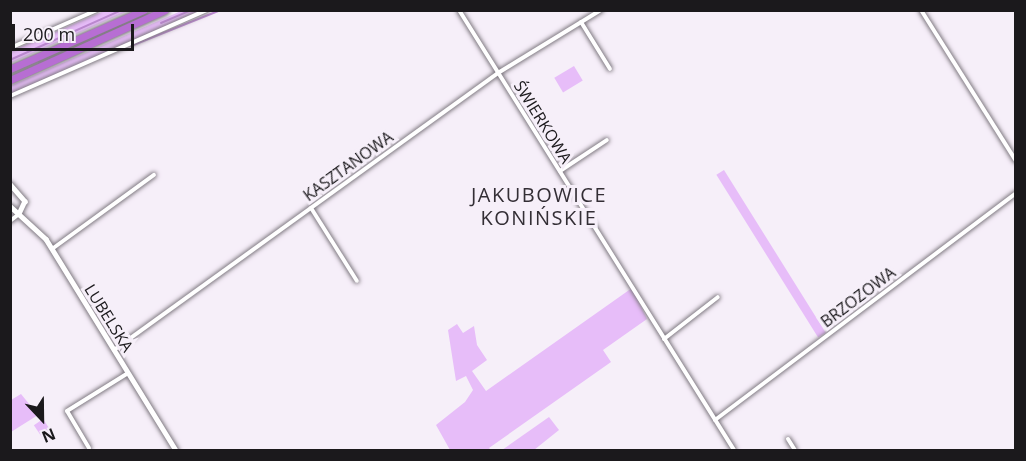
<!DOCTYPE html>
<meta charset="utf-8">
<style>
body{margin:0}
#map{position:relative;width:1026px;height:461px;overflow:hidden;background:#f6eff9;font-family:"Open Sans",sans-serif}
div>[style]{position:absolute}
[style*='--x']{left:calc(var(--x)*1px);top:calc(var(--y)*1px);width:calc(var(--w)*1px);rotate:calc(var(--a)*1deg)}
.green>*{inset:0;background:#e7bdf9;transform-origin:0 0}
.stream>*{height:1.5px;margin:-0.75px;padding:0 0.75px;transform-origin:0.75px;border-radius:0.75px;background:#bc89d1}
.roads{filter:drop-shadow(0 0 2px #807a82) drop-shadow(0 0 2px #807a82)}
.minor>*{height:4px;margin:-2px;padding:0 2px;transform-origin:2px;border-radius:2px;background:#fff}
.tertiary>*{height:4.5px;margin:-2.25px;padding:0 2.25px;transform-origin:2.25px;border-radius:2.25px;background:#fff}
.motorway>*{height:7px;margin:-3.5px;padding:0 3.5px;transform-origin:3.5px;border-radius:3.5px;background:#b76ed3}
span{translate:-50% -50%;white-space:nowrap;text-align:center;line-height:1.15;-webkit-text-stroke:6px #f6eff9;paint-order:stroke}
.street-label{font-size:16px;color:#1b191c}
.quarter-label{font-size:20px;color:#332e35;letter-spacing:1.5px}
.frame{position:absolute;inset:0;border:12px solid #1b191c;pointer-events:none}
.north{position:absolute;left:12px;top:389px;width:60px;height:60px;-webkit-text-stroke:4px #f6eff9;paint-order:stroke;rotate:158deg;font-size:16px;font-weight:700;line-height:24px;text-align:center;color:#1b191c}
.north::after{content:'';display:block;margin:auto;width:21px;height:27px;background:#1b191c;clip-path:polygon(50% 0,100% 100%,50% 72%,0 100%)}
.scale{position:absolute;left:12px;top:24px;width:122px;height:27px;box-sizing:border-box;border:3px solid #1b191c;border-top:0;padding-left:8px;font-size:18px;line-height:21px;white-space:nowrap;color:#1b191c;-webkit-text-stroke:4px #f6eff9;paint-order:stroke}
</style>
<div id="map">
<div class="green">
<div style="clip-path:polygon(104px 11px,128px 11px,11px 63px,11px 51px)"></div>
<div style="clip-path:polygon(152px 11px,160px 11px,39px 64px,37px 61px)"></div>
<div style="clip-path:polygon(181px 11px,203px 11px,11px 94px,10px 86px)"></div>
<div style="left:574px;top:66px;width:17px;height:23px;rotate:59deg"></div>
<div style="left:724px;top:170px;width:192px;height:9px;rotate:58deg"></div>
<div style="clip-path:polygon(632px 288px,647px 319px,603px 350px,611px 362px,489px 448px,491px 450px,450px 450px,436px 425px,465px 402px,473px 390px,466px 376px,456px 381px,448px 330px,457px 324px,463px 333px,474px 326px,477px 345px,487px 360px,472px 371px,486px 391px)"></div>
<div style="clip-path:polygon(21px 394px,38px 415px,11px 432px,11px 400px)"></div>
<div style="clip-path:polygon(549px 417px,559px 430px,534px 450px,502px 450px)"></div>
<div style="left:43px;top:419px;width:22px;height:11px;rotate:56deg"></div>
</div>
<div class="stream">
<div style="--x:161;--y:23;--w:33;--a:-23"></div>
<div style="--x:131;--y:46;--w:97;--a:-21.8"></div>
<div style="--x:10;--y:60;--w:123;--a:-24.1"></div>
</div>
<div class="roads">
<div class="minor">
<div style="--x:459;--y:10;--w:519;--a:57.99"></div>
<div style="--x:921;--y:10;--w:178;--a:57.8"></div>
<div style="--x:581;--y:22;--w:55;--a:58.3"></div>
<div style="--x:10;--y:48;--w:95;--a:-23.6"></div>
<div style="--x:10;--y:96;--w:215;--a:-23.6"></div>
<div style="--x:560;--y:171;--w:56;--a:-33.4"></div>
<div style="--x:311;--y:208;--w:86;--a:57.8"></div>
<div style="--x:10;--y:221;--w:11;--a:-38"></div>
<div style="--x:52;--y:249;--w:126;--a:-36"></div>
<div style="--x:664;--y:339;--w:68;--a:-37.9"></div>
<div style="--x:114;--y:350;--w:473;--a:-35.8"></div>
<div style="--x:498;--y:73;--w:121;--a:-31.5"></div>
<div style="--x:715;--y:420;--w:377;--a:-37"></div>
<div style="--x:788;--y:439;--w:13;--a:58"></div>
<div style="--x:89;--y:448;--w:43;--a:-120.7"></div>
<div style="--x:67;--y:411;--w:72;--a:-31.9"></div>
</div>
<div class="tertiary">
<div style="--x:10;--y:184;--w:23;--a:49"></div>
<div style="--x:25;--y:201;--w:14;--a:115"></div>
<div style="--x:10;--y:206;--w:49;--a:42.5"></div>
<div style="--x:46;--y:239;--w:248;--a:58.4"></div>
</div>
<div class="motorway">
<div style="--x:10;--y:69;--w:146;--a:-23.8"></div>
<div style="--x:10;--y:80;--w:170;--a:-24.3"></div>
</div>
</div>
<div class="street-label">
<span style="left:543px;top:122px;rotate:58deg">ŚWIERKOWA</span>
<span style="left:348px;top:166px;rotate:-36deg">KASZTANOWA</span>
<span style="left:858px;top:297px;rotate:-37deg">BRZOZOWA</span>
<span style="left:109px;top:318px;rotate:58deg">LUBELSKA</span>
</div>
<div class="quarter-label">
<span style="left:539px;top:206px">JAKUBOWICE<br>KONIŃSKIE</span>
</div>
<div class="frame"></div>
<div class="north">N</div>
<div class="scale">200 m</div>
</div>
